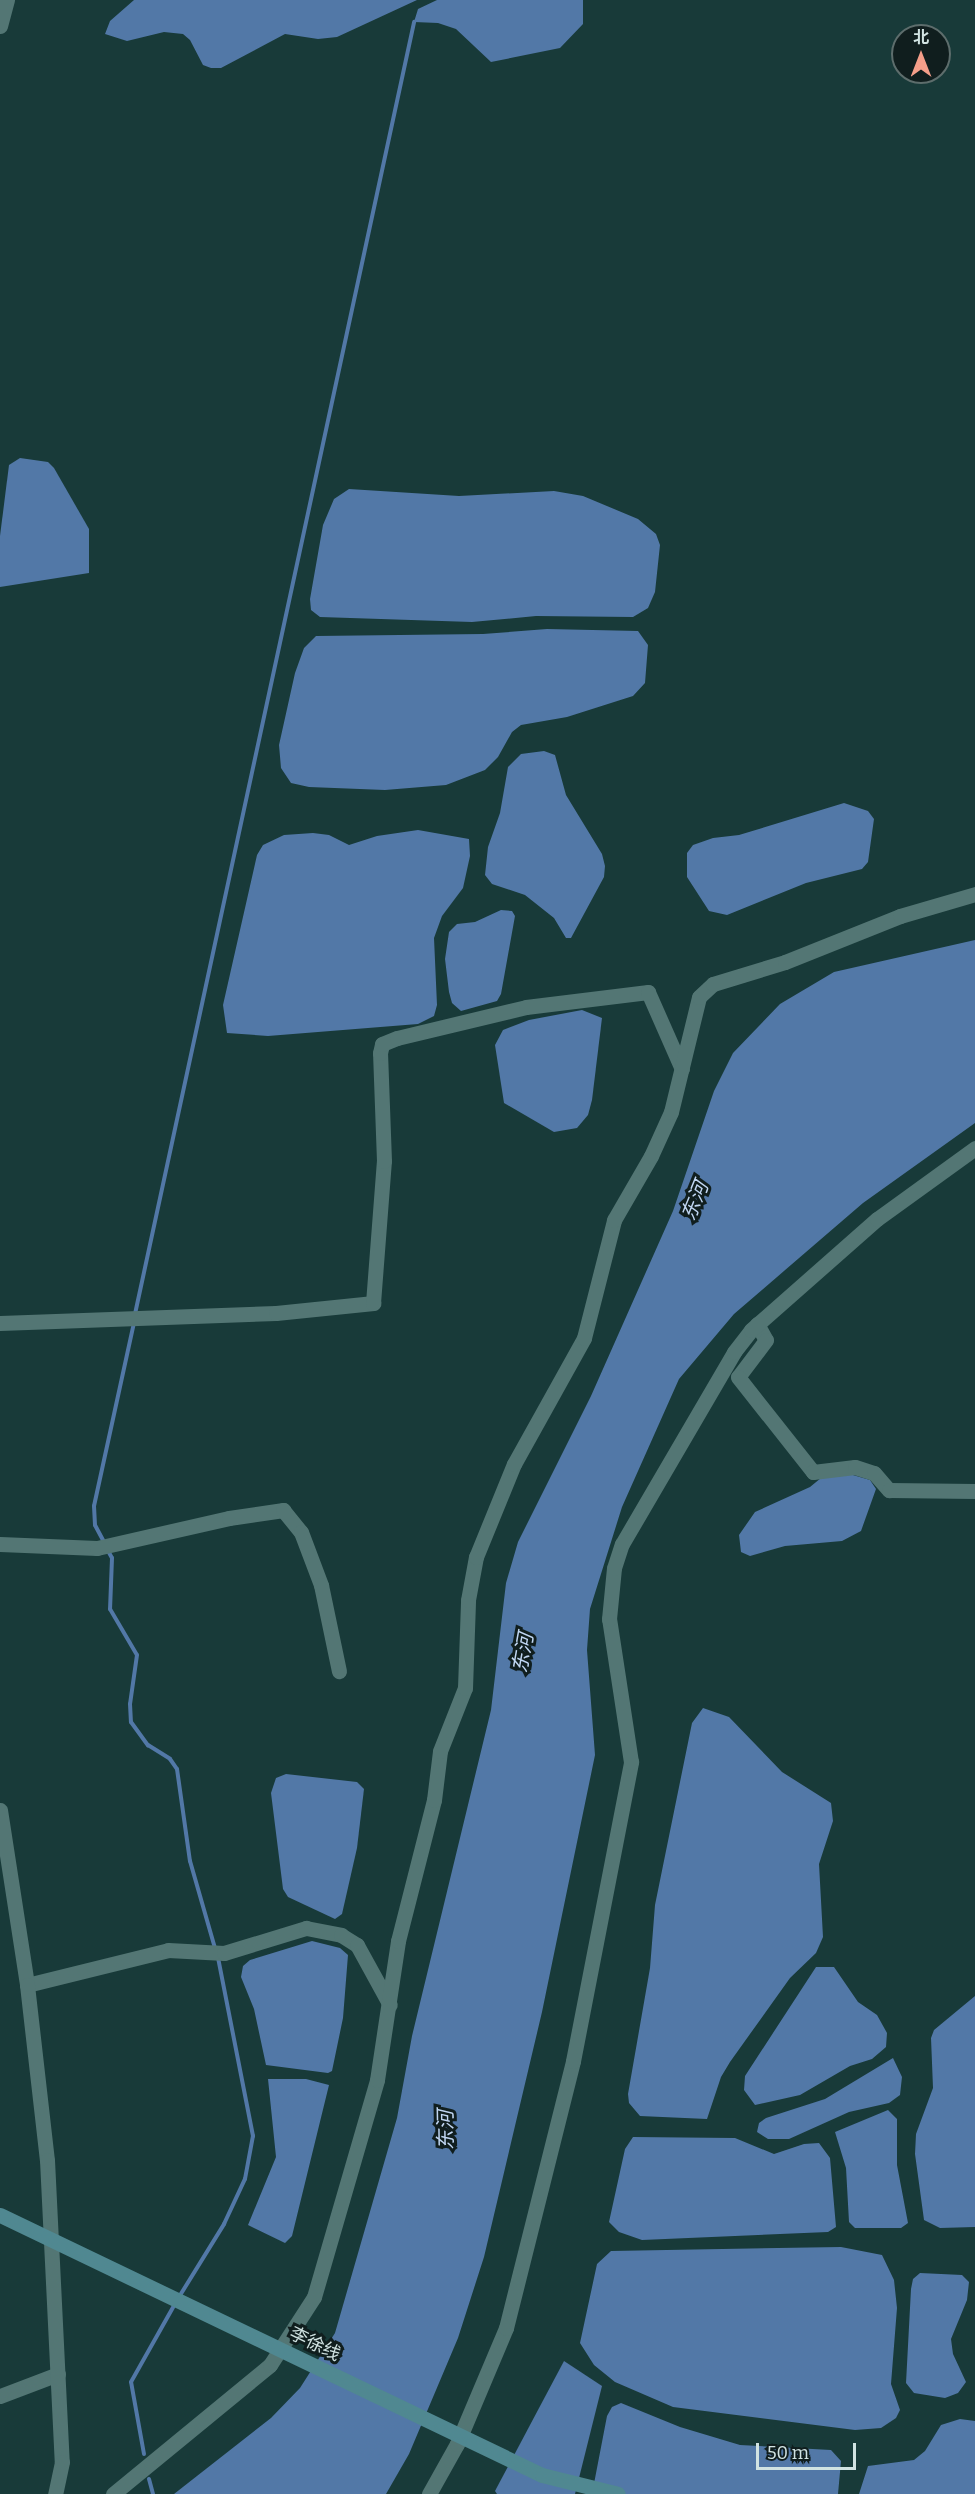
<!DOCTYPE html>
<meta charset="utf-8">
<style>
body{margin:0}
#map{position:relative;width:975px;height:2494px;overflow:hidden;background:#183a39;font-family:Bitter,"Noto Sans SC",serif}
div>[style]{position:absolute}
[style*='--x']{left:calc(var(--x)*1px);top:calc(var(--y)*1px);width:calc(var(--w)*1px);rotate:calc(var(--a)*1deg)}
.water>*{inset:0;background:#5278a7}
.stream>*{height:4px;margin:-2px;padding:0 2px;transform-origin:2px;border-radius:2px;background:#5278a7}
.minor>*{height:15px;margin:-7.5px;padding:0 7.5px;transform-origin:7.5px;border-radius:7.5px;background:#537674}
.tertiary>*{height:15px;margin:-7.5px;padding:0 7.5px;transform-origin:7.5px;border-radius:7.5px;background:#537674}
.secondary>*{height:15px;margin:-7.5px;padding:0 7.5px;transform-origin:7.5px;border-radius:7.5px;background:#508891}
span{translate:-50% -50%;white-space:nowrap;text-align:center;line-height:1.15;-webkit-text-stroke:6px #101e1e;paint-order:stroke}
.street-label{font-size:18px;color:#d1e3e2}
.water-label{font-size:20px;color:#c1d7f3;font-style:italic}
.north{position:absolute;left:891px;top:24px;width:60px;height:60px;box-sizing:border-box;background:#101e1e;border:2px solid #5d6d6c;border-radius:50%;rotate:0deg;font-size:16px;font-weight:700;line-height:24px;text-align:center;color:#d1e3e2}
.north::after{content:'';display:block;margin:auto;width:21px;height:27px;background:#f49e89;clip-path:polygon(50% 0,100% 100%,50% 72%,0 100%)}
.scale{position:absolute;left:756px;top:2443px;width:100px;height:27px;box-sizing:border-box;border:3px solid #d1e3e2;border-top:0;padding-left:8px;font-size:18px;line-height:21px;white-space:nowrap;color:#d1e3e2;-webkit-text-stroke:4px #101e1e;paint-order:stroke}
</style>
<div id="map">
<div class="water">
<div style="clip-path:polygon(134px 0,417px 0,337px 37px,318px 39px,285px 34px,221px 68px,211px 68px,203px 65px,190px 40px,183px 34px,164px 32px,127px 41px,105px 34px,110px 21px)"></div>
<div style="clip-path:polygon(437px 0,583px 0,583px 24px,560px 48px,491px 62px,456px 29px,438px 23px,414px 22px,418px 9px)"></div>
<div style="clip-path:polygon(20px 458px,48px 462px,54px 468px,89px 529px,89px 573px,0 587px,0 536px,9px 465px)"></div>
<div style="clip-path:polygon(349px 489px,459px 496px,554px 491px,583px 496px,638px 519px,656px 534px,660px 545px,655px 592px,648px 608px,633px 617px,536px 616px,472px 622px,320px 617px,311px 610px,310px 599px,323px 525px,334px 499px)"></div>
<div style="clip-path:polygon(547px 629px,638px 631px,648px 645px,645px 683px,633px 696px,567px 717px,521px 725px,512px 732px,498px 757px,485px 770px,446px 785px,385px 790px,309px 787px,291px 783px,281px 768px,279px 745px,295px 673px,304px 648px,316px 636px,483px 634px)"></div>
<div style="clip-path:polygon(544px 751px,555px 755px,566px 795px,602px 854px,605px 866px,604px 877px,571px 938px,566px 938px,554px 918px,525px 895px,492px 884px,485px 875px,488px 847px,500px 813px,508px 767px,521px 754px)"></div>
<div style="clip-path:polygon(844px 803px,868px 811px,874px 819px,868px 862px,862px 869px,806px 883px,727px 915px,709px 911px,687px 877px,687px 853px,693px 845px,713px 838px,739px 835px)"></div>
<div style="clip-path:polygon(418px 830px,469px 839px,470px 856px,463px 888px,442px 916px,434px 938px,437px 1005px,434px 1016px,418px 1024px,268px 1036px,227px 1033px,223px 1005px,257px 855px,263px 845px,284px 835px,313px 833px,329px 835px,349px 845px,377px 836px)"></div>
<div style="clip-path:polygon(501px 910px,512px 911px,515px 916px,501px 994px,497px 1001px,461px 1011px,452px 1003px,449px 992px,445px 959px,449px 932px,457px 924px,475px 922px)"></div>
<div style="clip-path:polygon(975px 940px,975px 1123px,863px 1203px,734px 1314px,679px 1379px,622px 1507px,590px 1609px,587px 1650px,595px 1755px,542px 2012px,484px 2257px,458px 2338px,409px 2454px,386px 2494px,174px 2494px,271px 2418px,300px 2388px,335px 2333px,397px 2118px,412px 2036px,491px 1710px,506px 1583px,518px 1542px,591px 1396px,673px 1211px,714px 1091px,733px 1053px,780px 1004px,834px 972px)"></div>
<div style="clip-path:polygon(582px 1010px,602px 1018px,592px 1100px,588px 1115px,577px 1128px,554px 1132px,504px 1103px,495px 1045px,503px 1030px,529px 1020px)"></div>
<div style="clip-path:polygon(846px 1473px,870px 1480px,876px 1489px,861px 1531px,842px 1541px,785px 1546px,750px 1556px,741px 1552px,739px 1535px,755px 1512px,810px 1487px,821px 1478px)"></div>
<div style="clip-path:polygon(703px 1708px,729px 1717px,782px 1772px,831px 1803px,833px 1821px,819px 1864px,823px 1937px,816px 1953px,790px 1978px,730px 2062px,721px 2077px,707px 2119px,640px 2116px,629px 2103px,628px 2094px,650px 1968px,655px 1905px,692px 1723px)"></div>
<div style="clip-path:polygon(286px 1774px,357px 1782px,364px 1789px,357px 1848px,342px 1914px,335px 1919px,288px 1897px,283px 1889px,271px 1793px,276px 1778px)"></div>
<div style="clip-path:polygon(312px 1941px,340px 1948px,348px 1955px,343px 2018px,332px 2071px,328px 2073px,266px 2065px,254px 2009px,241px 1977px,243px 1966px,250px 1960px)"></div>
<div style="clip-path:polygon(816px 1967px,834px 1967px,858px 2002px,877px 2015px,887px 2033px,886px 2047px,872px 2059px,850px 2066px,800px 2095px,755px 2105px,744px 2090px,745px 2076px)"></div>
<div style="clip-path:polygon(975px 1996px,975px 2227px,940px 2228px,924px 2220px,915px 2154px,916px 2134px,933px 2088px,931px 2038px,934px 2030px)"></div>
<div style="clip-path:polygon(893px 2058px,902px 2077px,900px 2095px,889px 2103px,849px 2112px,789px 2139px,768px 2139px,757px 2132px,759px 2123px,766px 2118px,825px 2099px)"></div>
<div style="clip-path:polygon(268px 2079px,306px 2079px,329px 2085px,292px 2236px,285px 2243px,248px 2225px,276px 2157px)"></div>
<div style="clip-path:polygon(888px 2110px,897px 2119px,897px 2165px,908px 2223px,901px 2228px,855px 2228px,849px 2222px,846px 2168px,835px 2132px)"></div>
<div style="clip-path:polygon(633px 2137px,735px 2138px,774px 2154px,804px 2144px,819px 2143px,830px 2158px,836px 2227px,828px 2232px,642px 2240px,619px 2232px,609px 2222px,625px 2149px)"></div>
<div style="clip-path:polygon(841px 2247px,882px 2255px,894px 2280px,897px 2308px,891px 2384px,900px 2410px,896px 2418px,881px 2428px,855px 2430px,673px 2407px,615px 2382px,594px 2365px,580px 2343px,597px 2264px,611px 2251px)"></div>
<div style="clip-path:polygon(920px 2273px,962px 2275px,969px 2282px,967px 2300px,951px 2339px,953px 2354px,966px 2382px,958px 2393px,945px 2398px,914px 2393px,906px 2383px,911px 2289px,913px 2279px)"></div>
<div style="clip-path:polygon(564px 2361px,602px 2386px,575px 2494px,497px 2494px,495px 2491px)"></div>
<div style="clip-path:polygon(621px 2403px,680px 2427px,740px 2445px,831px 2450px,841px 2461px,838px 2494px,592px 2494px,607px 2416px,612px 2407px)"></div>
<div style="clip-path:polygon(960px 2419px,975px 2421px,975px 2494px,859px 2494px,868px 2466px,914px 2460px,925px 2451px,941px 2425px)"></div>
</div>
<div class="stream">
<div style="--x:135;--y:1314;--w:1322;--a:-77.81"></div>
<div style="--x:104;--y:1542;--w:19;--a:-118"></div>
<div style="--x:95;--y:1525;--w:19;--a:-93"></div>
<div style="--x:94;--y:1506;--w:188;--a:-77.7"></div>
<div style="--x:107;--y:1549;--w:10;--a:61"></div>
<div style="--x:112;--y:1558;--w:51;--a:92.2"></div>
<div style="--x:110;--y:1609;--w:53;--a:59.6"></div>
<div style="--x:137;--y:1655;--w:49;--a:98.1"></div>
<div style="--x:130;--y:1704;--w:18;--a:87"></div>
<div style="--x:131;--y:1722;--w:29;--a:54"></div>
<div style="--x:148;--y:1745;--w:26;--a:32"></div>
<div style="--x:170;--y:1759;--w:12;--a:55"></div>
<div style="--x:177;--y:1769;--w:93;--a:82"></div>
<div style="--x:190;--y:1861;--w:91;--a:74"></div>
<div style="--x:179;--y:2297;--w:86;--a:-58.3"></div>
<div style="--x:224;--y:2224;--w:50;--a:-65"></div>
<div style="--x:245;--y:2179;--w:44;--a:-79.5"></div>
<div style="--x:253;--y:2136;--w:181;--a:-101.1"></div>
<div style="--x:144;--y:2454;--w:73;--a:-100.2"></div>
<div style="--x:131;--y:2382;--w:90;--a:-60.6"></div>
<div style="--x:149;--y:2479;--w:16;--a:75"></div>
</div>
<div class="minor">
<div style="--x:0;--y:1323;--w:276;--a:-2.1"></div>
<div style="--x:276;--y:1313;--w:98;--a:-5.9"></div>
<div style="--x:373;--y:1303;--w:142;--a:-85.6"></div>
<div style="--x:384;--y:1161;--w:108;--a:-92.1"></div>
<div style="--x:380;--y:1053;--w:9;--a:-77"></div>
<div style="--x:382;--y:1044;--w:16;--a:-22"></div>
<div style="--x:397;--y:1038;--w:133;--a:-13.5"></div>
<div style="--x:526;--y:1007;--w:123;--a:-7"></div>
<div style="--x:648;--y:992;--w:84;--a:66.2"></div>
<div style="--x:757;--y:1324;--w:18;--a:61"></div>
<div style="--x:766;--y:1340;--w:46;--a:127.1"></div>
<div style="--x:738;--y:1377;--w:121;--a:51.7"></div>
<div style="--x:813;--y:1472;--w:42;--a:-6.8"></div>
<div style="--x:855;--y:1467;--w:20;--a:18"></div>
<div style="--x:874;--y:1473;--w:23;--a:49"></div>
<div style="--x:889;--y:1490;--w:86;--a:0.7"></div>
<div style="--x:0;--y:1544;--w:97;--a:2.4"></div>
<div style="--x:97;--y:1548;--w:135;--a:-12.8"></div>
<div style="--x:229;--y:1518;--w:55;--a:-8.4"></div>
<div style="--x:283;--y:1510;--w:28;--a:51"></div>
<div style="--x:301;--y:1532;--w:57;--a:69.3"></div>
<div style="--x:321;--y:1585;--w:88;--a:78.2"></div>
<div style="--x:27;--y:1985;--w:145;--a:-13.9"></div>
<div style="--x:168;--y:1950;--w:56;--a:3.1"></div>
<div style="--x:224;--y:1953;--w:86;--a:-17"></div>
<div style="--x:306;--y:1928;--w:36;--a:11"></div>
<div style="--x:341;--y:1935;--w:19;--a:32"></div>
<div style="--x:357;--y:1945;--w:68;--a:61.2"></div>
<div style="--x:0;--y:2396;--w:62;--a:-20.8"></div>
<div style="--x:113;--y:2494;--w:203;--a:-39.4"></div>
<div style="--x:270;--y:2365;--w:81;--a:-57.1"></div>
<div style="--x:314;--y:2297;--w:226;--a:-73.8"></div>
<div style="--x:377;--y:2080;--w:141;--a:-81.4"></div>
<div style="--x:398;--y:1941;--w:146;--a:-75.7"></div>
<div style="--x:434;--y:1800;--w:49;--a:-83"></div>
<div style="--x:440;--y:1751;--w:68;--a:-68.4"></div>
<div style="--x:465;--y:1688;--w:88;--a:-88"></div>
<div style="--x:468;--y:1600;--w:44;--a:-79.5"></div>
<div style="--x:476;--y:1557;--w:100;--a:-67.8"></div>
<div style="--x:514;--y:1464;--w:144;--a:-60.9"></div>
<div style="--x:584;--y:1338;--w:122;--a:-75.7"></div>
<div style="--x:614;--y:1220;--w:74;--a:-60"></div>
<div style="--x:651;--y:1156;--w:48;--a:-65.6"></div>
<div style="--x:671;--y:1112;--w:118;--a:-76.3"></div>
<div style="--x:699;--y:997;--w:19;--a:-43"></div>
<div style="--x:713;--y:984;--w:75;--a:-17"></div>
<div style="--x:785;--y:962;--w:124;--a:-21.8"></div>
<div style="--x:900;--y:916;--w:78;--a:-16.3"></div>
<div style="--x:429;--y:2494;--w:57;--a:-60.8"></div>
<div style="--x:457;--y:2444;--w:126;--a:-67.1"></div>
<div style="--x:506;--y:2328;--w:275;--a:-75.9"></div>
<div style="--x:573;--y:2061;--w:305;--a:-79"></div>
<div style="--x:631;--y:1762;--w:145;--a:-98.7"></div>
<div style="--x:609;--y:1619;--w:51;--a:-84.4"></div>
<div style="--x:614;--y:1568;--w:25;--a:-72"></div>
<div style="--x:622;--y:1544;--w:222;--a:-59.7"></div>
<div style="--x:734;--y:1352;--w:28;--a:-52"></div>
<div style="--x:751;--y:1330;--w:168;--a:-41.4"></div>
<div style="--x:877;--y:1219;--w:121;--a:-35.9"></div>
</div>
<div class="tertiary">
<div style="--x:0;--y:26;--w:27;--a:-75"></div>
<div style="--x:0;--y:1810;--w:177;--a:81.2"></div>
<div style="--x:27;--y:1985;--w:176;--a:83.5"></div>
<div style="--x:47;--y:2160;--w:302;--a:87.2"></div>
<div style="--x:62;--y:2462;--w:33;--a:102"></div>
</div>
<div class="secondary">
<div style="--x:0;--y:2215;--w:601;--a:25.63"></div>
<div style="--x:542;--y:2475;--w:78;--a:14"></div>
</div>
<div class="street-label">
<span style="left:315px;top:2344px;rotate:26deg">李徐线</span>
</div>
<div class="water-label">
<span style="left:695px;top:1201px;rotate:-68deg">东河</span>
<span style="left:523px;top:1653px;rotate:-80deg">东河</span>
<span style="left:446px;top:2130px;rotate:-91deg">东河</span>
</div>
<div class="north">北</div>
<div class="scale">50 m</div>
</div>
